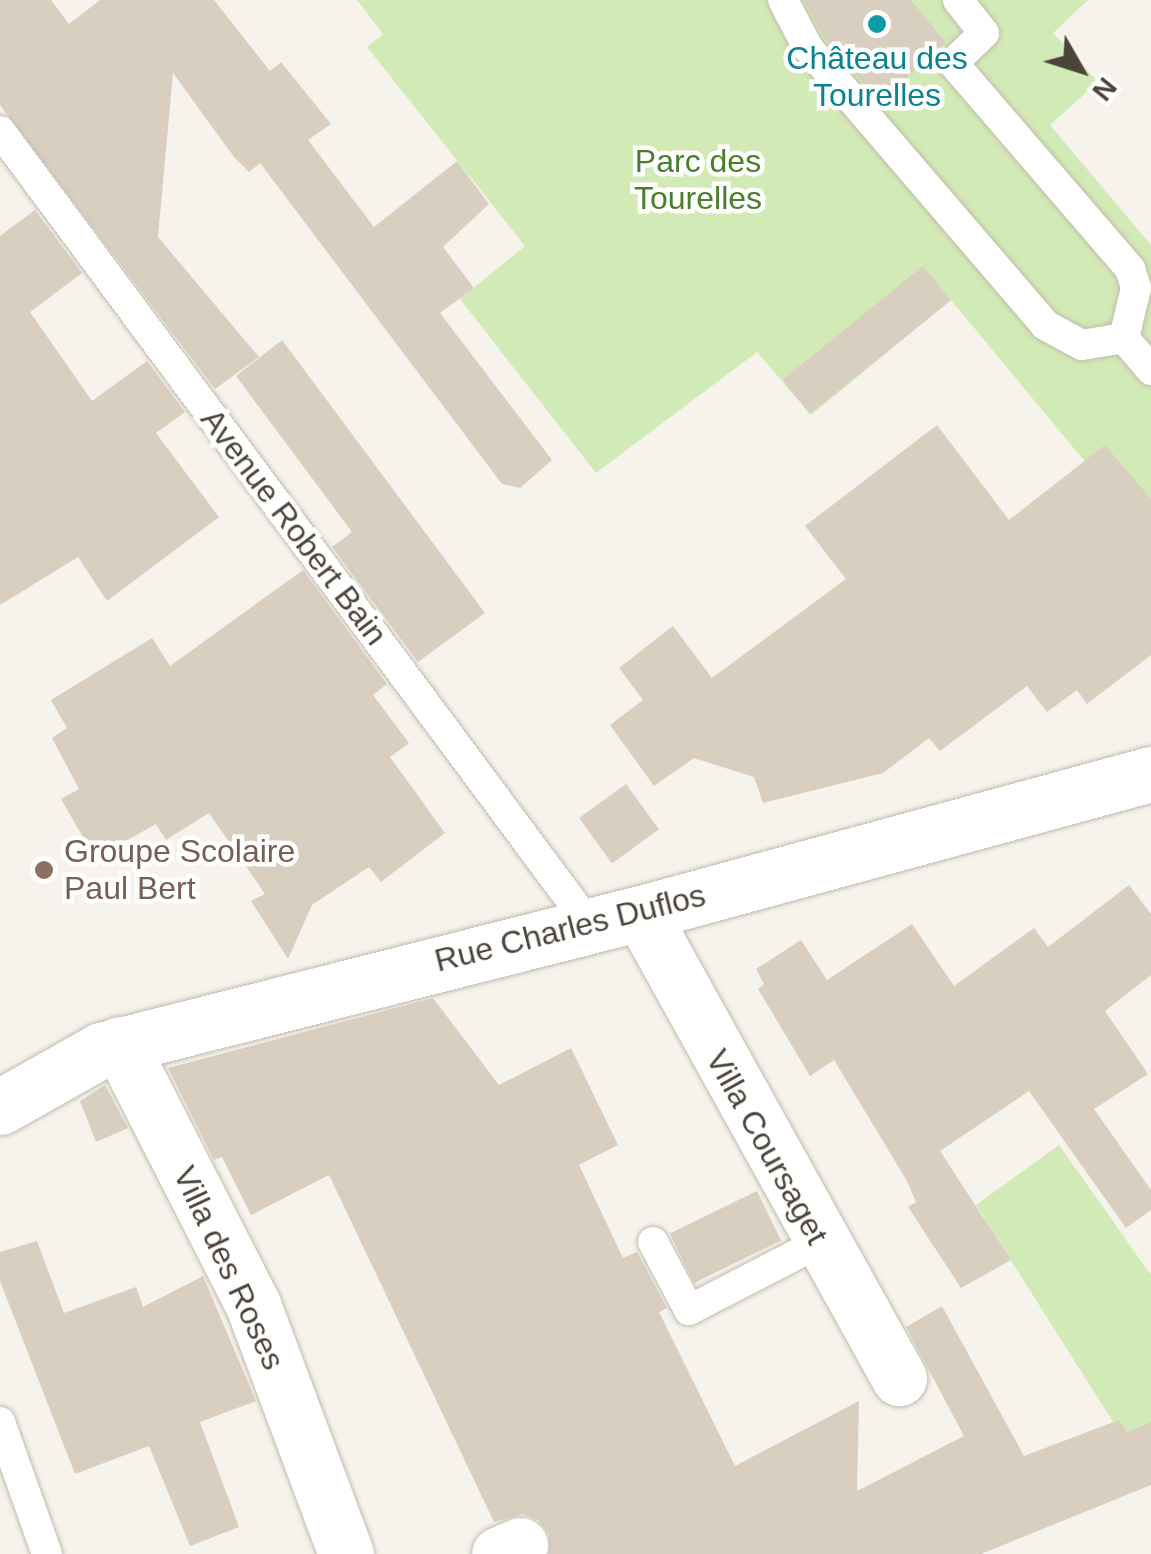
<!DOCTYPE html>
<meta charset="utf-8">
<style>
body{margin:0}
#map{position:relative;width:1151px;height:1554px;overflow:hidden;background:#f6f3ec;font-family:Helvetica,sans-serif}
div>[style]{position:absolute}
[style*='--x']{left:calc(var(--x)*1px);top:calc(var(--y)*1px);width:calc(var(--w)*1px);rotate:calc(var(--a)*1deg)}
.green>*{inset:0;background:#d2eab5}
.building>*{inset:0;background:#d8cfc1;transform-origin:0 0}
.roads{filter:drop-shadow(0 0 2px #c2bbae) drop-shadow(0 0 2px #c2bbae)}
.lane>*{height:30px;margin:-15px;padding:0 15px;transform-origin:15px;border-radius:15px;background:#fff}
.street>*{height:55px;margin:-27.5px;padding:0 27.5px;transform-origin:27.5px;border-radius:27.5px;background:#fff}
.dots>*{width:28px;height:28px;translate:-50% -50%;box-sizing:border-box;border:5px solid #fff;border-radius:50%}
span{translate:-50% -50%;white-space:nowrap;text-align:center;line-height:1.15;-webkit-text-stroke:9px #fff;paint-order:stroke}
.culture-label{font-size:32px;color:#0d838f}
.park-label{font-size:32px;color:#4a7f2a}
.street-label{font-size:32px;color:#4b4439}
.education-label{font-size:32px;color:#785e54}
.left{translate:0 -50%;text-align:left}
.north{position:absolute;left:1031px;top:20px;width:100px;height:100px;-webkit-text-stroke:8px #fff;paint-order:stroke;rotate:129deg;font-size:28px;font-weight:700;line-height:40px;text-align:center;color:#4b4439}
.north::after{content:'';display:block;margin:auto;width:35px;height:45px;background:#4b4439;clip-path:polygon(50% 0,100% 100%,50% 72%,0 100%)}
</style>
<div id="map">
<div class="green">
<div style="clip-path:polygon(357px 0,1088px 0,1053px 33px,1098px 82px,1050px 125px,1151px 245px,1151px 523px,1135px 522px,951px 300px,811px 415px,757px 352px,596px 473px,460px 299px,525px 246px,367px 47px,383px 34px)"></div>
<div style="clip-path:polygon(1059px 1145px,1151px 1275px,1151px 1422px,1127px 1432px,1113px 1422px,976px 1205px)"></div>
</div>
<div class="building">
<div style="clip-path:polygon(0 0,51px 0,69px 24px,100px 0,214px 0,270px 71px,281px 62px,331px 124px,308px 140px,374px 227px,457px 161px,489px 204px,443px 247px,474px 288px,440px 313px,552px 460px,520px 488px,502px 484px,260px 163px,249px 172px,234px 157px,173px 73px,158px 237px,259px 357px,215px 389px,0 105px)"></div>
<div style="clip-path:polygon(804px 0,911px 0,946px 43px,907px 77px,905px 90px,884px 108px,824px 37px)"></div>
<div style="clip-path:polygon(35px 210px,82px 273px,30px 312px,92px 401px,147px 361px,185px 412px,156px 433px,219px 517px,107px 601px,78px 557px,0 605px,0 236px)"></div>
<div style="left:923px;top:266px;width:44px;height:181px;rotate:51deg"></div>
<div style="clip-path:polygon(282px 340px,485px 613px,418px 662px,332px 547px,352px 532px,236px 376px)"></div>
<div style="clip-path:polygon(937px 425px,1009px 520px,1105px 445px,1151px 499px,1151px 655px,1087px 704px,1077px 690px,1047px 712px,1027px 686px,940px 751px,929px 738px,883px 773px,763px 803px,754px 777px,694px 758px,654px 786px,610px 725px,643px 700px,619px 668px,673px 626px,712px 678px,846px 579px,805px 526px)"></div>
<div style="clip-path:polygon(303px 570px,387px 684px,373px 695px,409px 743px,390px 757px,445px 833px,381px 882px,369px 867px,312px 905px,288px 959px,251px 901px,265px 894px,209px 813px,166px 840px,156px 824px,95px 858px,61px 799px,79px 789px,52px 738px,67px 728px,51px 700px,152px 638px,170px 666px)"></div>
<div style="left:626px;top:784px;width:56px;height:58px;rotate:54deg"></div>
<div style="clip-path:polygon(1129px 885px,1151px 914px,1151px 975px,1105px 1011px,1148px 1074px,1094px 1109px,1151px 1190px,1151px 1210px,1126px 1228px,1029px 1091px,940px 1151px,1011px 1260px,961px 1288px,908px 1207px,916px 1202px,907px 1181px,834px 1060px,810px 1076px,758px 989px,764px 984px,756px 969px,801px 940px,827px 980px,912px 924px,954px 986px,1034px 928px,1048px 947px)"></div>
<div style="clip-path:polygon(433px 998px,499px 1085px,571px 1048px,618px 1145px,579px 1165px,623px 1258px,637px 1252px,667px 1308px,659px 1312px,735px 1466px,859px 1401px,857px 1491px,964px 1436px,906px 1327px,942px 1306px,1024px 1456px,1119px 1420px,1127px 1432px,1151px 1422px,1151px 1485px,981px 1554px,549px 1554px,549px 1534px,538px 1520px,523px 1514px,494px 1522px,329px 1175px,251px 1215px,222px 1157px,214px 1160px,168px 1068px)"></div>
<div style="clip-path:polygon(105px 1085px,128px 1128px,96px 1142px,80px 1101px)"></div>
<div style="left:757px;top:1191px;width:55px;height:97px;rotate:64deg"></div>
<div style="clip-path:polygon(37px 1241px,64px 1313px,136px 1287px,143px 1307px,203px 1276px,256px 1401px,200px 1422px,239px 1527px,190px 1546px,149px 1446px,75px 1474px,0 1281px,0 1252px)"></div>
</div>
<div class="roads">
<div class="lane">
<div style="--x:783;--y:0;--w:54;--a:62.5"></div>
<div style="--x:808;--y:48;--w:365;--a:49.4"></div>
<div style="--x:1045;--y:325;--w:42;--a:28.4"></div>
<div style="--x:1082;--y:345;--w:43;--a:-9.5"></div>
<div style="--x:958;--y:0;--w:42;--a:51.8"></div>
<div style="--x:984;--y:33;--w:43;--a:135.9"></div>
<div style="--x:953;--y:63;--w:272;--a:49.3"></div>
<div style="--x:1130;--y:269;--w:20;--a:72"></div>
<div style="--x:1136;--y:288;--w:51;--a:103.5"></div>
<div style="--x:0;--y:131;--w:986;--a:53.41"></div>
<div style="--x:1124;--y:338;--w:42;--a:49.8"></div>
<div style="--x:653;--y:1242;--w:77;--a:62.1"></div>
<div style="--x:689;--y:1310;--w:146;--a:-27.3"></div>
<div style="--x:0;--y:1422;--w:140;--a:70.4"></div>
</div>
<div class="street">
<div style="--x:641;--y:913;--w:532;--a:60.98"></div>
<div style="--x:120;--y:1044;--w:293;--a:63"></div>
<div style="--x:253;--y:1305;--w:266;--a:69.5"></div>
<div style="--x:0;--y:1107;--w:116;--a:-29.4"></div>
<div style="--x:101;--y:1050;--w:557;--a:-14.24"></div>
<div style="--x:641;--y:913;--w:529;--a:-15.25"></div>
<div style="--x:499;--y:1554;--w:23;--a:-23"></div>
</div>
</div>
<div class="dots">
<div style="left:877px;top:24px;background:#0f9aa8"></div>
<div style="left:44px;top:870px;background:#8d6e63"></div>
</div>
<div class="culture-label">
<span style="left:877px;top:77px">Château des<br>Tourelles</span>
</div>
<div class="park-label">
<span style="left:698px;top:180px">Parc des<br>Tourelles</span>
</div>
<div class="street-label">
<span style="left:294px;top:527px;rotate:53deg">Avenue Robert Bain</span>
<span style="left:570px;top:928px;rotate:-14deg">Rue Charles Duflos</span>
<span style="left:767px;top:1147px;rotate:61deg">Villa Coursaget</span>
<span style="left:229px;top:1268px;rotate:65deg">Villa des Roses</span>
</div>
<div class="education-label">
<span class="left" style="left:64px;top:870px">Groupe Scolaire<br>Paul Bert</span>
</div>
<div class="north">N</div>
</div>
